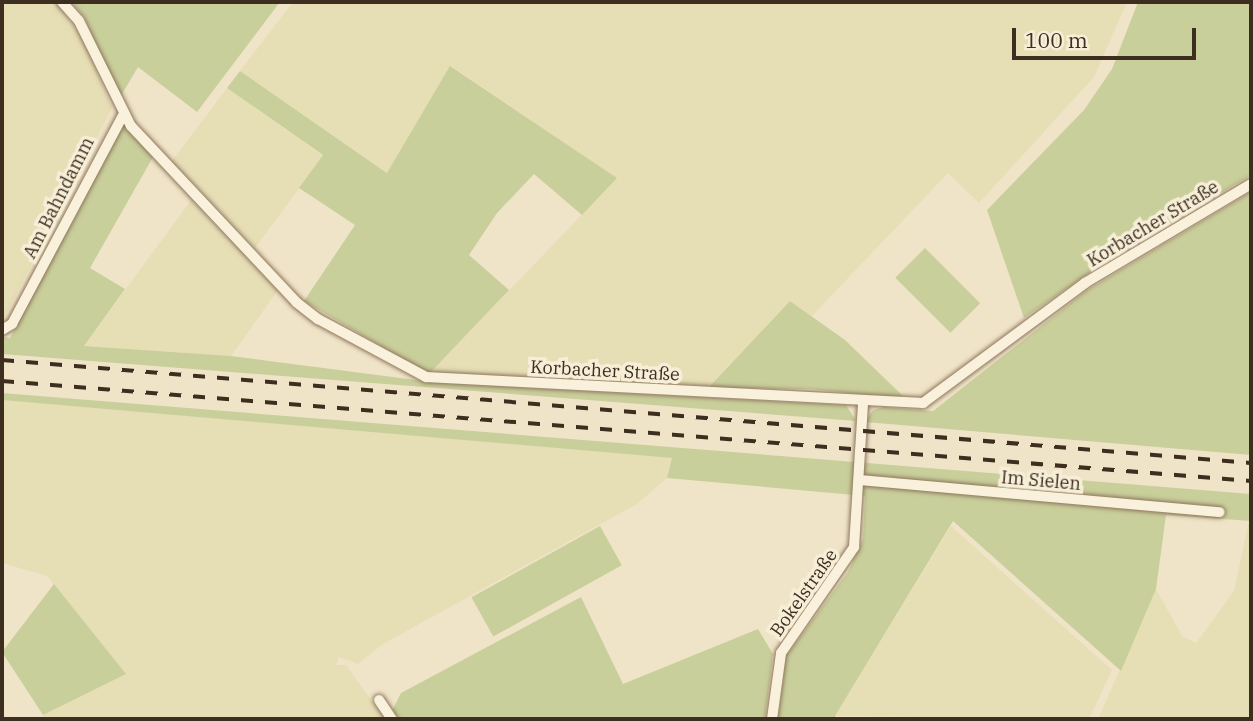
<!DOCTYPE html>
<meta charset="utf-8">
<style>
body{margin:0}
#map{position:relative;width:1253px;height:721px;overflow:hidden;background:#f0e4c8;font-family:"IBM Plex Serif",serif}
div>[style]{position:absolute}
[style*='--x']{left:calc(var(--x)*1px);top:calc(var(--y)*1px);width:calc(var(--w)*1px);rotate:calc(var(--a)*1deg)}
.farmland>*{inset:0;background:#e6deb5}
.green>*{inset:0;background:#c9cf9b;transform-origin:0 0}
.roads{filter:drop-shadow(0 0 2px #8d765c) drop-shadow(0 0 2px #8d765c)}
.street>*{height:10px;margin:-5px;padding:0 5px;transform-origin:5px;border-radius:5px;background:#faf1dc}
.rail>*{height:3.5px;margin-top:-1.75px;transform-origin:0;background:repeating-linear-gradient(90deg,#3d2e20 0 12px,transparent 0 24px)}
span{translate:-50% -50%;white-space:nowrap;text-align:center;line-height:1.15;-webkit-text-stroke:7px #f7eed8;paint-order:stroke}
.street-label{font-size:18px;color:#3d2e20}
.frame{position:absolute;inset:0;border:4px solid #3d2e20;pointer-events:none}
.scale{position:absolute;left:1012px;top:28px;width:184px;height:32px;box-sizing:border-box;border:4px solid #3d2e20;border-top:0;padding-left:9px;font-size:21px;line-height:24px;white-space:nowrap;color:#3d2e20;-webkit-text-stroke:5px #f7eed8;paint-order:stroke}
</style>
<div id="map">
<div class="farmland">
<div style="clip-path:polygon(2px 2px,53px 2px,60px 7px,85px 43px,112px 108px,2px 322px)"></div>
<div style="clip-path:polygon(293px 2px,1127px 2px,1094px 77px,979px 203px,948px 173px,812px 316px,790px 301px,707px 388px,429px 374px,617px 178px,451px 66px,388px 173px,240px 71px)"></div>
<div style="clip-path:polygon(227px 88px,323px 156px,255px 248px,172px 161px)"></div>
<div style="clip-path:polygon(192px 199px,278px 290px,231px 356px,84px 346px)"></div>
<div style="clip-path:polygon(2px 400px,382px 432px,673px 458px,667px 478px,637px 504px,383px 644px,358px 664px,339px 657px,336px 665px,346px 665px,385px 719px,45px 719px,43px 715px,126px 674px,47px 576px,2px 563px)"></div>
<div style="clip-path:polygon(1249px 521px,1251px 719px,1098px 719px,1156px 589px,1182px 636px,1196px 643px,1234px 591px)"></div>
<div style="clip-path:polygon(951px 526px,1112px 670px,1089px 719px,835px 716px)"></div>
</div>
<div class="green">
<div style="clip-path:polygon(72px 2px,280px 2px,197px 112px,138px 67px,119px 99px,84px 17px)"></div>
<div style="clip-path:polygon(1138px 2px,1251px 2px,1251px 175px,1106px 261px,1024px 318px,987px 210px,1084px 110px,1112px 69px)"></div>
<div style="clip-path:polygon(450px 66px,617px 178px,582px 215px,534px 174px,497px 213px,469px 255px,509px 290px,429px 374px,304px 301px,355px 225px,299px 188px,323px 155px,227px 88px,240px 71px,387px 173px)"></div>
<div style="clip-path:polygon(120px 122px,153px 157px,90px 268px,125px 289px,84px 346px,231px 356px,439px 383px,846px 405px,856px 421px,2px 354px,2px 337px,10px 338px)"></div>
<div style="clip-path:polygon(1251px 192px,1251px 455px,865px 422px,873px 410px,884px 407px,933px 411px,1086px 291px)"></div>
<div style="left:925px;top:248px;width:78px;height:42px;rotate:45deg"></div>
<div style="clip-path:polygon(790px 301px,845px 340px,906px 399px,811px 389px,708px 388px)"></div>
<div style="clip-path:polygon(2px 393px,1251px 494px,1251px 521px,1166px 515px,1156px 589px,1121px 671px,953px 521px,835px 716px,838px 719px,778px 719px,786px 656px,848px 572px,863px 539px,865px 496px,667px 478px,672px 458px,2px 400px)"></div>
<div style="left:600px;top:526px;width:45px;height:147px;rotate:61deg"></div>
<div style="clip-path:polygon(54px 584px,126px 674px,43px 715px,2px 652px)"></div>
<div style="clip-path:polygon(581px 597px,623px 684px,758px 629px,773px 654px,765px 719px,398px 719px,392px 711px,401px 693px)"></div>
</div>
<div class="roads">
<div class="street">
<div style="--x:62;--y:2;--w:25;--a:48"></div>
<div style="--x:79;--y:21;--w:117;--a:63.7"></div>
<div style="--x:131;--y:126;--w:241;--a:46.8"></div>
<div style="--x:296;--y:302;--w:28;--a:38"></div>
<div style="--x:318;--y:319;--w:123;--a:28.2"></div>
<div style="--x:426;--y:377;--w:498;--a:3"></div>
<div style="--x:923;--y:403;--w:202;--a:-36.5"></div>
<div style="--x:1085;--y:283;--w:193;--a:-30.8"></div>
<div style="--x:2;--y:330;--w:12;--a:-31"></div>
<div style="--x:12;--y:324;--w:237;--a:-62"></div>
<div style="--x:859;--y:480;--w:362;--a:5.1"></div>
<div style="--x:379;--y:700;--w:23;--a:56"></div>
<div style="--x:772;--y:719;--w:67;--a:-82.2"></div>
<div style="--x:781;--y:653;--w:129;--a:-55.4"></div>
<div style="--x:854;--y:547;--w:145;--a:-86.4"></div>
</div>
</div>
<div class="rail">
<div style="--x:2;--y:360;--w:1253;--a:4.71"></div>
<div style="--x:2;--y:381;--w:1253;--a:4.58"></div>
</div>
<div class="street-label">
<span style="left:59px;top:198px;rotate:-63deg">Am Bahndamm</span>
<span style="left:1153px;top:224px;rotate:-31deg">Korbacher Straße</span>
<span style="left:605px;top:371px;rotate:3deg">Korbacher Straße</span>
<span style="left:1041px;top:481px;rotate:5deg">Im Sielen</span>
<span style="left:804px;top:593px;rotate:-55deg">Bokelstraße</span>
</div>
<div class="frame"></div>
<div class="scale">100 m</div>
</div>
